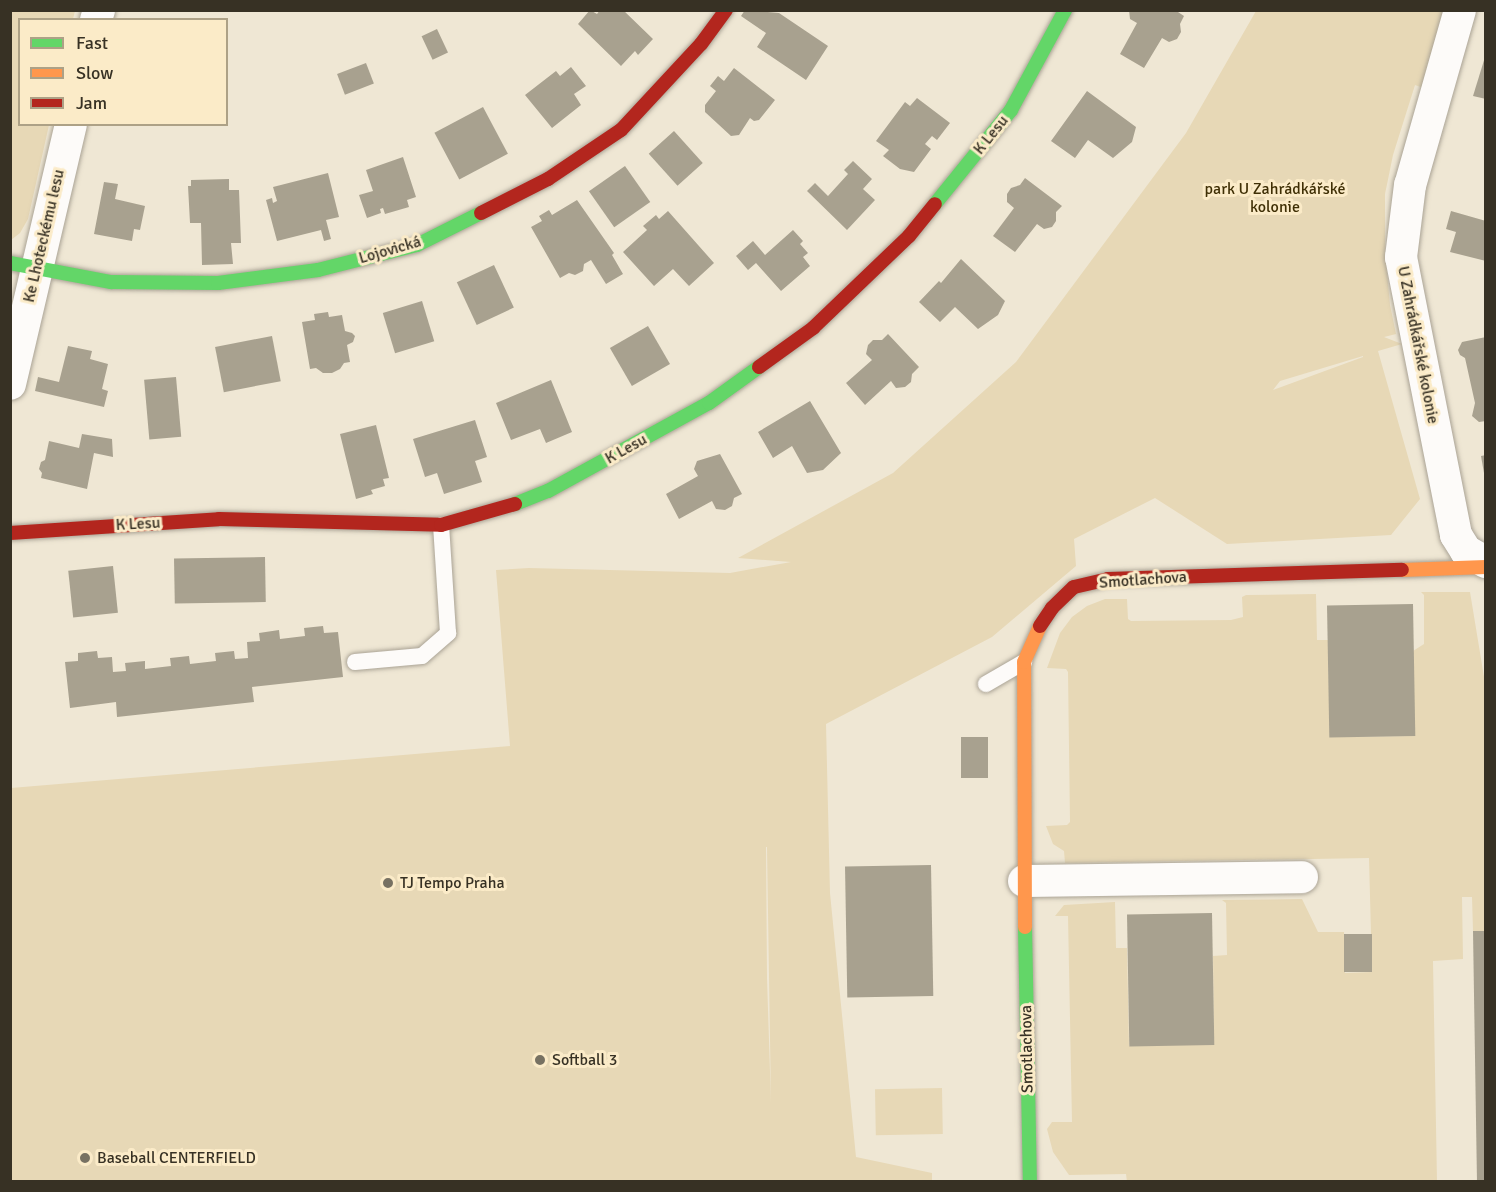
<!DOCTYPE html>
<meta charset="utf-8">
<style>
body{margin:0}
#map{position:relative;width:1496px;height:1192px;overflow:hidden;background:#efe7d4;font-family:Signika,sans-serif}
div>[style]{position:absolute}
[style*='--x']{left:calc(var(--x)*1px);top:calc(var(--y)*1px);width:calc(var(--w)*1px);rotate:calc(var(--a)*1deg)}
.green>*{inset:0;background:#e7d8b6;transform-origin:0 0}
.building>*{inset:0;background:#a8a18f;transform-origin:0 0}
.roads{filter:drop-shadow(0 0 2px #aaa395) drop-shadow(0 0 2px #aaa395)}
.lane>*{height:16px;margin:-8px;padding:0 8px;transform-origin:8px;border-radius:8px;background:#fdfbf9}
.street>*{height:32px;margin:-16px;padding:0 16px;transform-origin:16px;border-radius:16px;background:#fdfbf9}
.fast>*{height:14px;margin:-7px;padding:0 7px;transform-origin:7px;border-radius:7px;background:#63d668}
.slow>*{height:14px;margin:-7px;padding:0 7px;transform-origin:7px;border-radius:7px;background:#ff974d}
.jam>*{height:14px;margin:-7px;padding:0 7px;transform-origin:7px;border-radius:7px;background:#b3261e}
.dots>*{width:16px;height:16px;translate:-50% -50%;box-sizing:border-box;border:3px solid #fbebc8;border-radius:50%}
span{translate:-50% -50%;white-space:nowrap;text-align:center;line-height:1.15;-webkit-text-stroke:6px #fbebc8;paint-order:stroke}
.street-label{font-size:16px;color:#373124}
.park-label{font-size:16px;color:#3f2f05}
.poi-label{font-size:16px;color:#373124}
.left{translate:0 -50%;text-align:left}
.frame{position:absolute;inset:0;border:12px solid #373124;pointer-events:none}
.legend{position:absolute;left:18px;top:18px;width:210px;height:108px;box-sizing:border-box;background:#fbebc8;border:2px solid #ada186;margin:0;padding:8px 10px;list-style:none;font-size:18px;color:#373124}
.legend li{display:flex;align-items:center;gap:12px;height:30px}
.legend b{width:30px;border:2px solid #ada186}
</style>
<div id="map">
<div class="green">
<div style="clip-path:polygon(11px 10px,75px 11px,73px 19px,20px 20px,20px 124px,49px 125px,28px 219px,20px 233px,11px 240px)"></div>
<div style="clip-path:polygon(evenodd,1256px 11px,1449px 11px,1426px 89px,1415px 85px,1393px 155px,1385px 194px,1385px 251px,1390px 305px,1396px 334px,1384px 337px,1402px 344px,1378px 351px,1420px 499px,1391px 535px,1227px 544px,1155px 498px,1074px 539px,1076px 566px,992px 637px,826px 724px,830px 893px,856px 1157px,932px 1173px,932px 1181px,11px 1182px,11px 788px,510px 746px,496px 570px,529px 568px,730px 573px,791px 562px,738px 558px,893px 473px,1016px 362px,1186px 133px,1256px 11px,1363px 356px,1363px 357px,1273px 390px,1280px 381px,1363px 356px,1256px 11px,766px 847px,767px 847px,771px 1103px,767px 978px,766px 847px)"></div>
<div style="clip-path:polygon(1421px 592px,1470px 592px,1485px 683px,1485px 931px,1473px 931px,1472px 897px,1462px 897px,1463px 959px,1433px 961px,1437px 1181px,1127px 1182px,1126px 1174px,1069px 1175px,1053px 1152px,1047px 1129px,1052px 1122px,1072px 1122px,1068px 916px,1055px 916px,1064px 905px,1115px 902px,1116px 948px,1127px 948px,1129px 1046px,1214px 1044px,1213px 956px,1227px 955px,1226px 903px,1222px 900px,1302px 899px,1318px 932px,1344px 932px,1345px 973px,1372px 972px,1369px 858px,1065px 863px,1064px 851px,1053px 844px,1046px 826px,1067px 825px,1070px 822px,1068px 672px,1066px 669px,1047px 668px,1060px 633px,1072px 617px,1087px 606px,1105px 599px,1127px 599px,1128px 619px,1131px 621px,1231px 620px,1243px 617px,1242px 597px,1246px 595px,1316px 594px,1317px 640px,1328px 640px,1330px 737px,1414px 736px,1413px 651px,1424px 644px,1424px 595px)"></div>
<div style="left:942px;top:1088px;width:46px;height:67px;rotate:89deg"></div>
</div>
<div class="building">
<div style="clip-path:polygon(590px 10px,597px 14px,600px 10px,623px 10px,653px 39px,638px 55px,635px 51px,621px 66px,578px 24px)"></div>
<div style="clip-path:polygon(745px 10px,779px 13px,828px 46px,806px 80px,757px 47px,766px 33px,741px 16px)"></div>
<div style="clip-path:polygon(1129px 10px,1175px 10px,1184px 16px,1180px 24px,1181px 32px,1177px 39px,1169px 42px,1162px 38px,1144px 68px,1120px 54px,1137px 23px,1130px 19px)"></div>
<div style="left:437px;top:29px;width:26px;height:17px;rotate:65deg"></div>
<div style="clip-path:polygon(1485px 57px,1486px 57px,1486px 99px,1473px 96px)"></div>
<div style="left:366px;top:63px;width:22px;height:31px;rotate:69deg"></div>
<div style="clip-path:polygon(571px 67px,586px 86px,574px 94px,581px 105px,552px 128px,525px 95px,556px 71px,560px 76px)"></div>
<div style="clip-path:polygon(734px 68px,775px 100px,759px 120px,754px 121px,750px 118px,739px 135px,731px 136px,705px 112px,705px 105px,716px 91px,710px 86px,718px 76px,724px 81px)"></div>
<div style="clip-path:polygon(1087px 91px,1136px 127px,1132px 142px,1113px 158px,1088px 140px,1075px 158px,1051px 141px)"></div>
<div style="clip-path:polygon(917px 98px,950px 123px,937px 140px,932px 136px,925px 144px,931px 149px,914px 172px,900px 169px,883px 156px,889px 150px,876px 141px,905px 102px,910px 106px)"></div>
<div style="left:483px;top:107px;width:53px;height:55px;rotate:62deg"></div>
<div style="left:674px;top:131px;width:43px;height:34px;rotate:48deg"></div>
<div style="clip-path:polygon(403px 157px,416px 197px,407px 200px,409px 207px,385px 214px,383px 208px,380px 209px,381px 213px,367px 218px,359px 195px,373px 191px,366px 170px)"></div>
<div style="clip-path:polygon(853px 161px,872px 179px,863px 189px,875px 200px,847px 230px,807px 191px,815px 183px,828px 196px,848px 174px,844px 170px)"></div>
<div style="left:625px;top:166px;width:44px;height:44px;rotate:55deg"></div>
<div style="clip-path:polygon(328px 173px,339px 217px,326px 220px,331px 239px,324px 241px,321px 230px,277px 241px,266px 200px,272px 198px,273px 203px,277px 201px,273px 187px)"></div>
<div style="clip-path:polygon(1025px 178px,1062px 206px,1056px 212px,1056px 221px,1052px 227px,1044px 229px,1037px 224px,1015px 252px,993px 236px,1014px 208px,1007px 202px,1007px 194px,1011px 188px,1020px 185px)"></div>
<div style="clip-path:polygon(229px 179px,229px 190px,239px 190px,241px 243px,231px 243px,233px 264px,202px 265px,201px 223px,190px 223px,188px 186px,191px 186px,191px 180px)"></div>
<div style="clip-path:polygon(104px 182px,118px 184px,115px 199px,145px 206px,140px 230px,134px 229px,132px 241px,94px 234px)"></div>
<div style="clip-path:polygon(577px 200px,614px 253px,612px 255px,623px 274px,606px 284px,591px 260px,584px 264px,583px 271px,575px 275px,569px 273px,560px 278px,531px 227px,542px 221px,539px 216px,549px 210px,552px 215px)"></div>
<div style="clip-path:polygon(668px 211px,714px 263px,689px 286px,673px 269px,654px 286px,623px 252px,647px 230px,643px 226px,656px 215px,659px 219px)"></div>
<div style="clip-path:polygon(1451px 211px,1486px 221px,1486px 261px,1450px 252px,1456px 232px,1446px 229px)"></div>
<div style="clip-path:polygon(793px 230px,803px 241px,800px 244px,808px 253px,803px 257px,810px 266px,781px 291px,756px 263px,748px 270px,736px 256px,753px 241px,765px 255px)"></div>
<div style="clip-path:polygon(961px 259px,1005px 301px,998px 315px,978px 329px,955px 307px,940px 322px,919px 302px,939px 281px,941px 283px)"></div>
<div style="left:494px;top:265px;width:47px;height:41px;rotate:65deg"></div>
<div style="left:422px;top:301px;width:42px;height:41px;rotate:73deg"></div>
<div style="clip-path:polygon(328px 312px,329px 317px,342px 315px,345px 331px,352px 333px,355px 336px,353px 342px,347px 345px,350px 362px,344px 363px,340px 369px,332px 373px,323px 373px,316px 368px,310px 369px,302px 322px,315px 320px,314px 314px)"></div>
<div style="left:648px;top:326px;width:44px;height:44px;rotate:60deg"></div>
<div style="clip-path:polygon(888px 334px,919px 367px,912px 374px,911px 382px,905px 387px,896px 388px,891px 381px,865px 405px,846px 383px,872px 360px,866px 354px,868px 345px,873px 340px,882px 340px)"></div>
<div style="left:272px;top:336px;width:46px;height:58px;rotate:79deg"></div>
<div style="clip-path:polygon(1486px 337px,1486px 421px,1479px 422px,1472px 416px,1475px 403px,1465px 358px,1460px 355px,1458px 350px,1462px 342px)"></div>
<div style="clip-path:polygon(68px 346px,92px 351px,90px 359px,108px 364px,102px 389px,108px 391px,104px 407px,35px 391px,38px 377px,59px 382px)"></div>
<div style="left:176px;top:377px;width:60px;height:32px;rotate:85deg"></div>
<div style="clip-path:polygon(551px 380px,572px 432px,546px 443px,540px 429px,511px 440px,496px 403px)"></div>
<div style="clip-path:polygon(810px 401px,841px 453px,823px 470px,807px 473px,792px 446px,773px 458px,758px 432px)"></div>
<div style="clip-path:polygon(475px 420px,487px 457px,475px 461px,482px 482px,444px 494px,437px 473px,425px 477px,413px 439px)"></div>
<div style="clip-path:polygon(376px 425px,389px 478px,383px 479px,385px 486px,371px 490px,373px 494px,356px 499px,340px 434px)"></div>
<div style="clip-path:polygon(82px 434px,112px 439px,113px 457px,94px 453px,87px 489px,41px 478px,42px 473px,39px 469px,41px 462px,45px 460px,49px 441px,79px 448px)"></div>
<div style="clip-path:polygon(720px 454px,742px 494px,734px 498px,732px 506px,725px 510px,716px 509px,712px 501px,679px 519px,666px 494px,698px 476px,694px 469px,697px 461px)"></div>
<div style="clip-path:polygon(1486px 455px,1486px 473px,1484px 473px,1481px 456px)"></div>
<div style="left:265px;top:557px;width:45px;height:91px;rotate:89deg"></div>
<div style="left:113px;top:566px;width:47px;height:45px;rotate:84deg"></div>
<div style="left:1413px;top:604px;width:132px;height:86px;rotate:89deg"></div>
<div style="clip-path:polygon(323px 626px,324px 633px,338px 632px,343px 677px,252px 687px,254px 702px,117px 717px,116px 702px,70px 708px,65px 662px,78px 661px,78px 653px,97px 651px,98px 658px,112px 657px,113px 672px,126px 671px,125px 663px,145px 661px,145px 669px,171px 666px,170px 658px,189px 656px,190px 664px,216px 661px,215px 653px,234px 651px,235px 659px,248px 658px,247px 642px,260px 641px,259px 633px,279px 630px,280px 639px,305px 636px,304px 628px)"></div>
<div style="left:961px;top:737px;width:27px;height:41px"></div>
<div style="left:931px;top:865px;width:131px;height:86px;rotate:89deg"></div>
<div style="left:1212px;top:913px;width:132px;height:85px;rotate:89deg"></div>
<div style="clip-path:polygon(1473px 931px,1486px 931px,1486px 1182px,1477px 1182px)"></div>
<div style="left:1372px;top:934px;width:38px;height:28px;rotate:90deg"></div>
</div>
<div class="roads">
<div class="lane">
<div style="--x:355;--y:662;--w:67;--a:-5.1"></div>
<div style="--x:422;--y:656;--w:35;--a:-41"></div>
<div style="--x:448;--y:633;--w:108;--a:-93.7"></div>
<div style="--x:986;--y:684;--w:44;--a:-30.1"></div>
</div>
<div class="street">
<div style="--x:1460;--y:10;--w:182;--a:105.9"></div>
<div style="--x:1410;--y:185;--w:73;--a:97.1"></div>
<div style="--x:1401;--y:257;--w:283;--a:78.8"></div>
<div style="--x:1456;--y:535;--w:19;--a:58"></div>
<div style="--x:1466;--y:551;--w:23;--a:29"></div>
<div style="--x:96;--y:20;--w:10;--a:-73"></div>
<div style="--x:10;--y:384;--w:267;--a:-76.8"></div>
<div style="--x:1024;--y:881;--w:278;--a:-0.8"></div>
</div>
<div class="fast">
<div style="--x:935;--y:204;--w:121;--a:-51"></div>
<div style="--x:1011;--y:110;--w:114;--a:-61.6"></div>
<div style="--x:10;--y:263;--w:103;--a:10.7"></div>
<div style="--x:111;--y:282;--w:107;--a:0.5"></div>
<div style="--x:218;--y:283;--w:101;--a:-7.4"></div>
<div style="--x:318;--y:270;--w:102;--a:-14.2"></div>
<div style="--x:417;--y:245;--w:72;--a:-26.6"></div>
<div style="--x:515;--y:504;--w:35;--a:-22"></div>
<div style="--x:548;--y:491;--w:183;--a:-28.7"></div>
<div style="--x:709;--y:403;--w:62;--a:-35.8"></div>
<div style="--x:1025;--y:927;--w:255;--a:88.9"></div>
</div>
<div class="slow">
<div style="--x:1402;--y:570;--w:84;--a:-2"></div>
<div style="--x:1025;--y:927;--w:265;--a:-90.2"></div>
<div style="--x:1024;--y:662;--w:39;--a:-66"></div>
</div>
<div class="jam">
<div style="--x:481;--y:213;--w:75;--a:-26.9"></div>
<div style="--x:548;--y:179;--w:88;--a:-33.9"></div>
<div style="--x:621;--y:130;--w:117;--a:-47.1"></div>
<div style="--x:701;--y:44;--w:42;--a:-53.7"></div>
<div style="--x:759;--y:367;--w:67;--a:-35.8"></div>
<div style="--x:813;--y:328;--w:133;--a:-43.8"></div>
<div style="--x:909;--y:236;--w:41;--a:-50.9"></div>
<div style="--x:10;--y:533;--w:209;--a:-3.8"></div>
<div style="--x:219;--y:519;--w:222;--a:1.5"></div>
<div style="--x:441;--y:525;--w:77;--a:-15.8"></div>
<div style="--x:1040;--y:626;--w:22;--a:-56"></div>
<div style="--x:1052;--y:608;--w:30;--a:-44"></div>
<div style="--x:1074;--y:587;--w:35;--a:-13"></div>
<div style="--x:1108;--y:579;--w:294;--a:-1.8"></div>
</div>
</div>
<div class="dots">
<div style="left:388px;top:883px;background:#777162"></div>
<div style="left:540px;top:1060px;background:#777162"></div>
<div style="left:85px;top:1158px;background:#777162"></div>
</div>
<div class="street-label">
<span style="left:991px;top:135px;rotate:-51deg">K Lesu</span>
<span style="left:44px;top:236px;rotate:-77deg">Ke Lhoteckému lesu</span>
<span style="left:390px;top:250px;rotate:-16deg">Lojovická</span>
<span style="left:1418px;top:345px;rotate:79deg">U Zahrádkářské kolonie</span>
<span style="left:626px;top:449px;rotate:-29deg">K Lesu</span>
<span style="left:138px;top:524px;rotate:-3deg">K Lesu</span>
<span style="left:1143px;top:580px;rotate:-4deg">Smotlachova</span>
<span style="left:1027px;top:1049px;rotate:-91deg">Smotlachova</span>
</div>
<div class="park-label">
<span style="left:1275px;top:198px">park U Zahrádkářské<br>kolonie</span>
</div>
<div class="poi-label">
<span class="left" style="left:400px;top:883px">TJ Tempo Praha</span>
<span class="left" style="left:552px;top:1060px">Softball 3</span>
<span class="left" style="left:97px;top:1158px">Baseball CENTERFIELD</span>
</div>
<div class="frame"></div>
<ul class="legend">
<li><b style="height:8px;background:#63d668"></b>Fast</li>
<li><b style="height:8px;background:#ff974d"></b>Slow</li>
<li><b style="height:8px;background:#b3261e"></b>Jam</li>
</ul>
</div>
